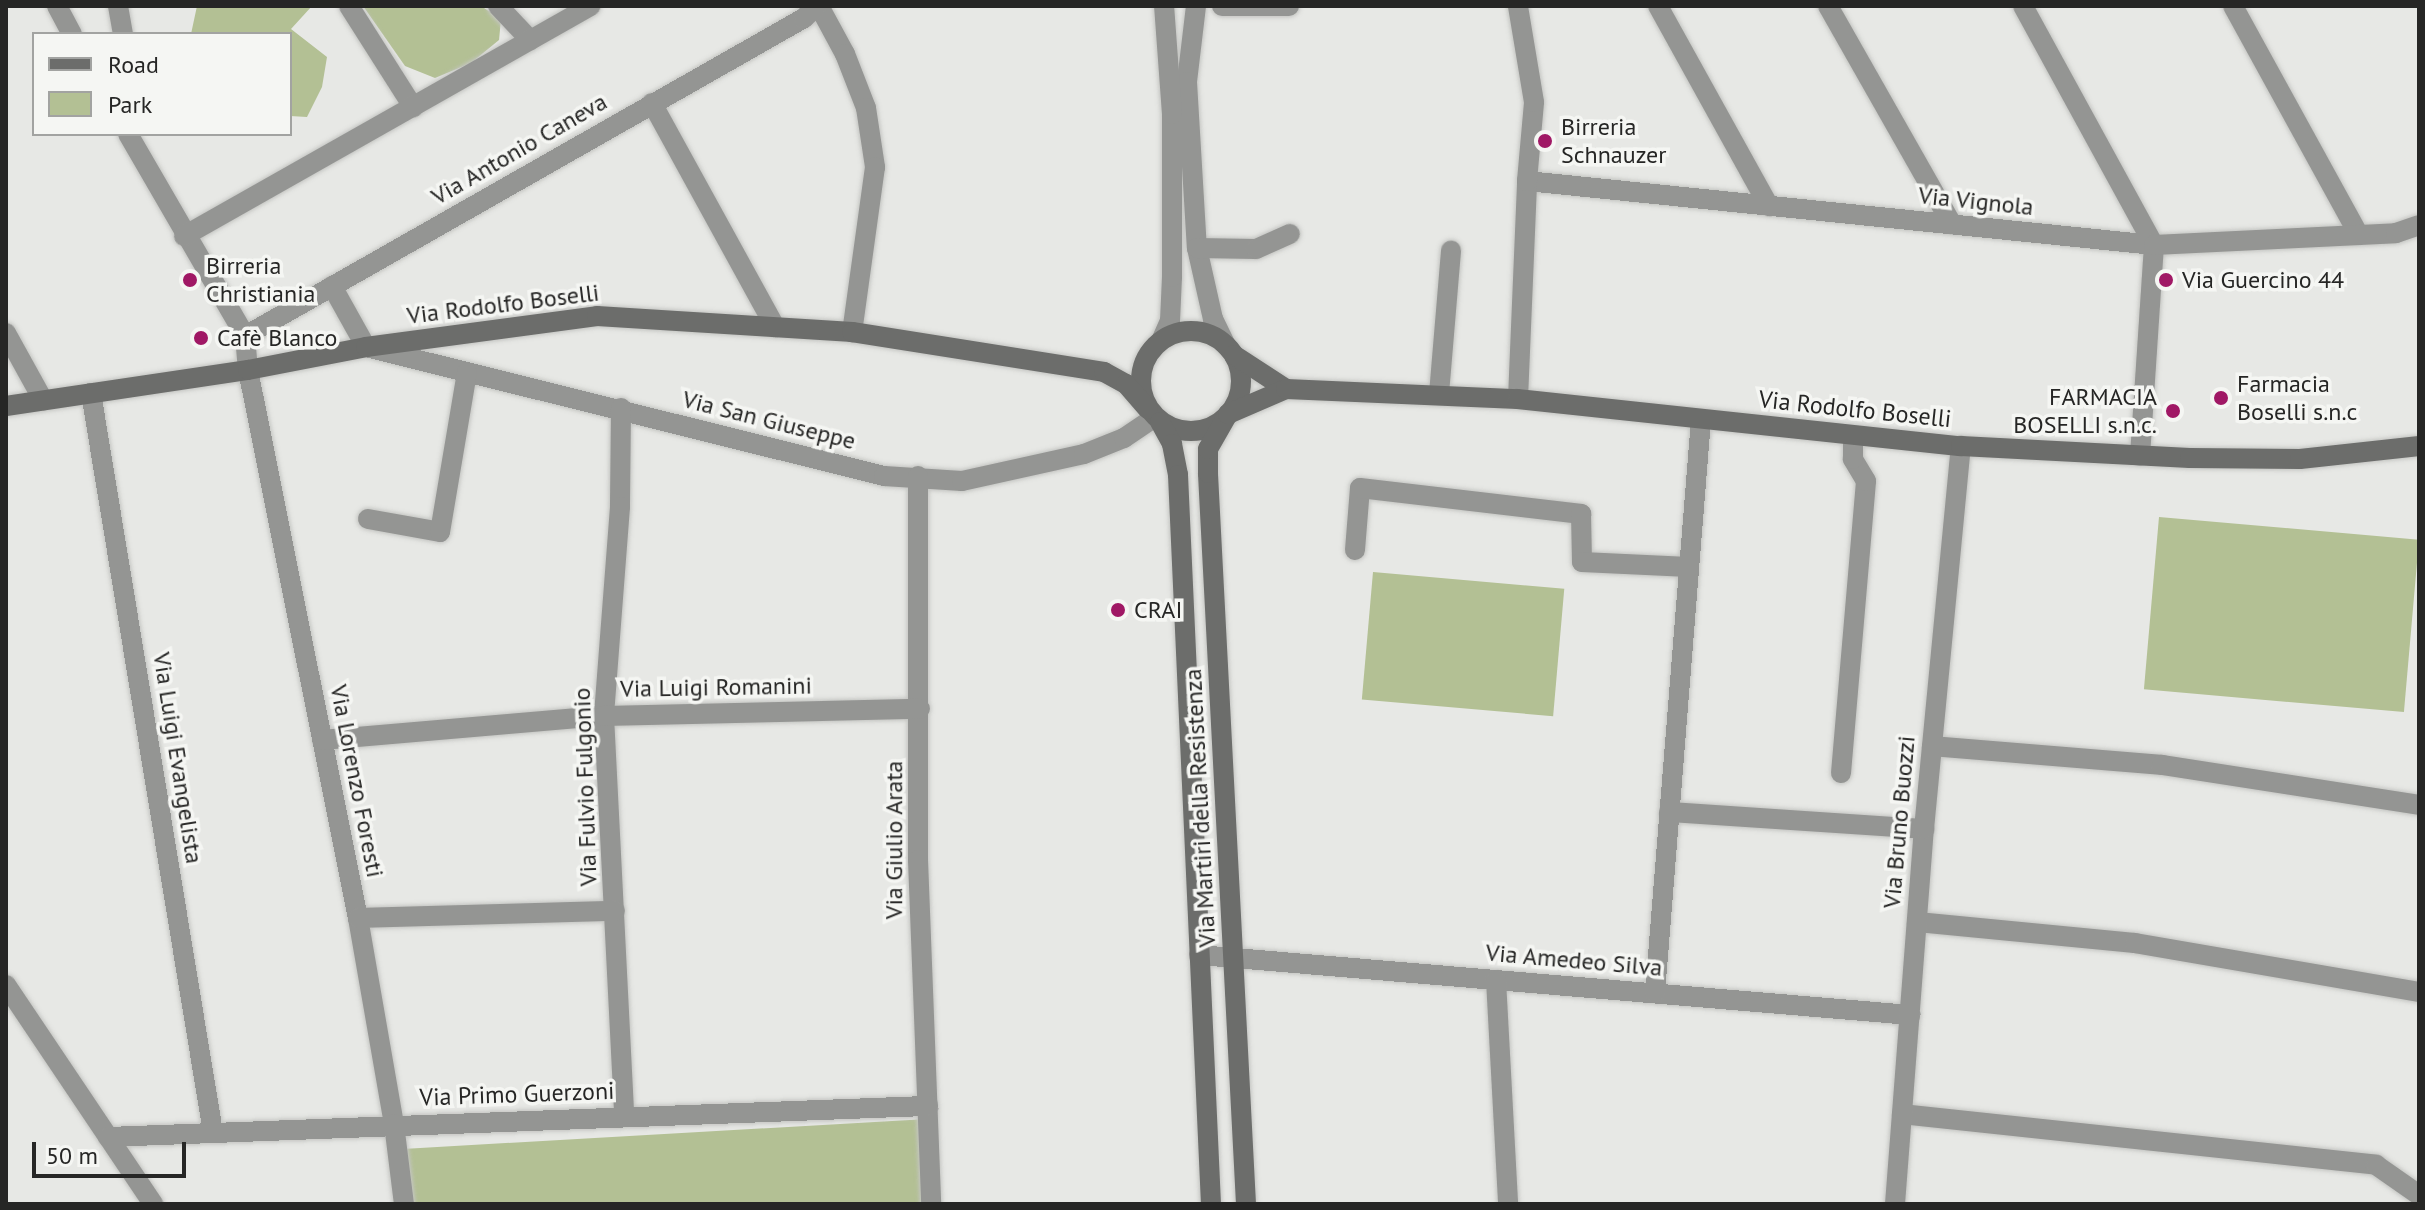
<!DOCTYPE html>
<meta charset="utf-8">
<style>
body{margin:0}
#map{position:relative;width:2425px;height:1210px;overflow:hidden;background:#e7e8e5;font-family:"PT Sans",sans-serif}
div>[style]{position:absolute}
[style*='--x']{left:calc(var(--x)*1px);top:calc(var(--y)*1px);width:calc(var(--w)*1px);rotate:calc(var(--a)*1deg)}
.green>*{inset:0;background:#b3c094;transform-origin:0 0}
.roads{filter:drop-shadow(0 0 2px #c4c5c2) drop-shadow(0 0 2px #c4c5c2)}
.street>*{height:20px;margin:-10px;padding:0 10px;transform-origin:10px;border-radius:10px;background:#949593}
.secondary>*{height:20px;margin:-10px;padding:0 10px;transform-origin:10px;border-radius:10px;background:#6c6d6b}
.secondary>.ring{margin:-10px;padding:0;box-sizing:content-box;background:none;border:20px solid #6c6d6b;border-radius:50%}
.dots>*{width:22px;height:22px;translate:-50% -50%;box-sizing:border-box;border:4px solid #f5f6f3;border-radius:50%}
span{translate:-50% -50%;white-space:nowrap;text-align:center;line-height:1.15;-webkit-text-stroke:7px #f5f6f3;paint-order:stroke}
.poi-label{font-size:24px;color:#262625}
.left{translate:0 -50%;text-align:left}
.right{translate:-100% -50%;text-align:right}
.street-label{font-size:24px;color:#262625}
.frame{position:absolute;inset:0;border:8px solid #262625;pointer-events:none}
.legend{position:absolute;left:32px;top:32px;width:260px;height:104px;box-sizing:border-box;background:#f5f6f3;border:2px solid #a2a3a1;margin:0;padding:10px 14px;list-style:none;font-size:24px;color:#262625}
.legend li{display:flex;align-items:center;gap:16px;height:40px}
.legend b{width:40px;border:2px solid #a2a3a1}
.scale{position:absolute;left:32px;top:1142px;width:154px;height:36px;box-sizing:border-box;border:4px solid #262625;border-top:0;padding-left:10px;font-size:24px;line-height:28px;white-space:nowrap;color:#262625;-webkit-text-stroke:6px #f5f6f3;paint-order:stroke}
</style>
<div id="map">
<div class="green">
<div style="clip-path:polygon(197px 6px,312px 6px,291px 29px,327px 57px,322px 87px,307px 117px,290px 116px,290px 34px,191px 34px)"></div>
<div style="clip-path:polygon(363px 6px,481px 6px,501px 19px,499px 40px,471px 63px,435px 78px,405px 66px)"></div>
<div style="left:2159px;top:517px;width:261px;height:173px;rotate:5deg"></div>
<div style="left:1373px;top:572px;width:192px;height:128px;rotate:5deg"></div>
<div style="clip-path:polygon(927px 1119px,932px 1204px,412px 1204px,403px 1149px)"></div>
</div>
<div class="roads">
<div class="street">
<div style="--x:57;--y:6;--w:32;--a:62"></div>
<div style="--x:118;--y:6;--w:28;--a:80"></div>
<div style="--x:349;--y:6;--w:120;--a:57.6"></div>
<div style="--x:498;--y:6;--w:47;--a:46.7"></div>
<div style="--x:819;--y:6;--w:55;--a:61.6"></div>
<div style="--x:845;--y:54;--w:58;--a:68.7"></div>
<div style="--x:866;--y:108;--w:60;--a:81.3"></div>
<div style="--x:875;--y:167;--w:167;--a:97.9"></div>
<div style="--x:1196;--y:6;--w:77;--a:96.8"></div>
<div style="--x:1187;--y:82;--w:166;--a:86.6"></div>
<div style="--x:1197;--y:248;--w:73;--a:77.3"></div>
<div style="--x:1213;--y:319;--w:30;--a:64"></div>
<div style="--x:1222;--y:6;--w:67;--a:0"></div>
<div style="--x:1658;--y:6;--w:229;--a:61"></div>
<div style="--x:1828;--y:6;--w:251;--a:60.4"></div>
<div style="--x:2023;--y:6;--w:273;--a:61.3"></div>
<div style="--x:2154;--y:245;--w:211;--a:93.8"></div>
<div style="--x:2233;--y:6;--w:261;--a:61.2"></div>
<div style="--x:652;--y:103;--w:256;--a:61.2"></div>
<div style="--x:128;--y:134;--w:233;--a:59.9"></div>
<div style="--x:245;--y:336;--w:34;--a:85"></div>
<div style="--x:248;--y:370;--w:559;--a:78.65"></div>
<div style="--x:358;--y:918;--w:209;--a:80.1"></div>
<div style="--x:394;--y:1124;--w:81;--a:82.9"></div>
<div style="--x:1527;--y:181;--w:630;--a:5.83"></div>
<div style="--x:2154;--y:245;--w:242;--a:-2.8"></div>
<div style="--x:2396;--y:233;--w:24;--a:-19"></div>
<div style="--x:184;--y:236;--w:467;--a:-29.5"></div>
<div style="--x:1197;--y:248;--w:59;--a:1"></div>
<div style="--x:1256;--y:249;--w:37;--a:-24"></div>
<div style="--x:332;--y:286;--w:70;--a:60.9"></div>
<div style="--x:366;--y:347;--w:534;--a:13.98"></div>
<div style="--x:884;--y:476;--w:78;--a:3.7"></div>
<div style="--x:962;--y:481;--w:125;--a:-12.5"></div>
<div style="--x:1084;--y:454;--w:43;--a:-21.8"></div>
<div style="--x:1124;--y:438;--w:37;--a:-34"></div>
<div style="--x:6;--y:333;--w:77;--a:61.1"></div>
<div style="--x:245;--y:336;--w:643;--a:-29.63"></div>
<div style="--x:804;--y:18;--w:18;--a:-43"></div>
<div style="--x:1161;--y:341;--w:22;--a:-66"></div>
<div style="--x:1170;--y:321;--w:44;--a:-87.4"></div>
<div style="--x:1172;--y:277;--w:163;--a:-90"></div>
<div style="--x:1172;--y:114;--w:108;--a:-94.2"></div>
<div style="--x:91;--y:393;--w:749;--a:80.63"></div>
<div style="--x:1439;--y:394;--w:144;--a:-85.2"></div>
<div style="--x:1518;--y:399;--w:218;--a:-87.6"></div>
<div style="--x:1527;--y:181;--w:79;--a:-84.9"></div>
<div style="--x:1534;--y:102;--w:97;--a:-99.5"></div>
<div style="--x:621;--y:408;--w:99;--a:90.6"></div>
<div style="--x:620;--y:507;--w:210;--a:94.4"></div>
<div style="--x:604;--y:716;--w:400;--a:87.1"></div>
<div style="--x:918;--y:476;--w:384;--a:90"></div>
<div style="--x:918;--y:860;--w:344;--a:87.8"></div>
<div style="--x:368;--y:519;--w:73;--a:10.2"></div>
<div style="--x:440;--y:532;--w:162;--a:-80.4"></div>
<div style="--x:1355;--y:550;--w:62;--a:-85.4"></div>
<div style="--x:1360;--y:488;--w:223;--a:6.7"></div>
<div style="--x:1581;--y:514;--w:48;--a:88.8"></div>
<div style="--x:1582;--y:562;--w:107;--a:2.7"></div>
<div style="--x:322;--y:740;--w:283;--a:-4.9"></div>
<div style="--x:604;--y:716;--w:316;--a:-1.3"></div>
<div style="--x:1932;--y:746;--w:231;--a:4.7"></div>
<div style="--x:2162;--y:765;--w:260;--a:8.8"></div>
<div style="--x:1841;--y:773;--w:293;--a:-85.1"></div>
<div style="--x:1866;--y:481;--w:26;--a:-121"></div>
<div style="--x:1853;--y:459;--w:23;--a:-90"></div>
<div style="--x:1669;--y:812;--w:256;--a:3.8"></div>
<div style="--x:358;--y:918;--w:257;--a:-1.6"></div>
<div style="--x:1917;--y:922;--w:219;--a:5.5"></div>
<div style="--x:2135;--y:943;--w:288;--a:9.8"></div>
<div style="--x:1199;--y:955;--w:714;--a:4.82"></div>
<div style="--x:1496;--y:980;--w:224;--a:86.9"></div>
<div style="--x:6;--y:985;--w:264;--a:56.1"></div>
<div style="--x:1655;--y:993;--w:575;--a:-85.41"></div>
<div style="--x:1902;--y:1114;--w:477;--a:6.1"></div>
<div style="--x:2376;--y:1165;--w:52;--a:34.9"></div>
<div style="--x:108;--y:1137;--w:821;--a:-2.17"></div>
<div style="--x:1895;--y:1204;--w:376;--a:-85.6"></div>
<div style="--x:1924;--y:829;--w:385;--a:-84.5"></div>
</div>
<div class="secondary">
<div class="ring" style="left:1141px;top:331px;width:80px;height:80px"></div>
<div style="--x:1234;--y:355;--w:62;--a:33.2"></div>
<div style="--x:6;--y:406;--w:245;--a:-8.5"></div>
<div style="--x:248;--y:370;--w:120;--a:-11"></div>
<div style="--x:366;--y:347;--w:233;--a:-7.6"></div>
<div style="--x:597;--y:316;--w:256;--a:3.6"></div>
<div style="--x:852;--y:332;--w:255;--a:9"></div>
<div style="--x:1104;--y:372;--w:25;--a:29"></div>
<div style="--x:1126;--y:384;--w:33;--a:49"></div>
<div style="--x:1160;--y:422;--w:25;--a:61"></div>
<div style="--x:1172;--y:444;--w:32;--a:79"></div>
<div style="--x:1178;--y:475;--w:730;--a:87.41"></div>
<div style="--x:1246;--y:1204;--w:732;--a:-92.98"></div>
<div style="--x:1208;--y:473;--w:24;--a:-90"></div>
<div style="--x:1208;--y:449;--w:40;--a:-60.3"></div>
<div style="--x:1228;--y:414;--w:63;--a:-23.3"></div>
<div style="--x:1286;--y:389;--w:232;--a:2.5"></div>
<div style="--x:1518;--y:399;--w:445;--a:6.1"></div>
<div style="--x:1961;--y:446;--w:229;--a:3"></div>
<div style="--x:2190;--y:458;--w:110;--a:0.5"></div>
<div style="--x:2300;--y:459;--w:120;--a:-6.2"></div>
</div>
</div>
<div class="dots">
<div style="left:1545px;top:141px;background:#a01865"></div>
<div style="left:190px;top:280px;background:#a01865"></div>
<div style="left:2166px;top:280px;background:#a01865"></div>
<div style="left:201px;top:338px;background:#a01865"></div>
<div style="left:2221px;top:398px;background:#a01865"></div>
<div style="left:2173px;top:411px;background:#a01865"></div>
<div style="left:1118px;top:610px;background:#a01865"></div>
</div>
<div class="poi-label">
<span class="left" style="left:1561px;top:141px">Birreria<br>Schnauzer</span>
<span class="left" style="left:206px;top:280px">Birreria<br>Christiania</span>
<span class="left" style="left:2182px;top:280px">Via Guercino 44</span>
<span class="left" style="left:217px;top:338px">Cafè Blanco</span>
<span class="left" style="left:2237px;top:398px">Farmacia<br>Boselli s.n.c</span>
<span class="right" style="left:2157px;top:411px">FARMACIA<br>BOSELLI s.n.c.</span>
<span class="left" style="left:1134px;top:610px">CRAI</span>
</div>
<div class="street-label">
<span style="left:519px;top:149px;rotate:-30deg">Via Antonio Caneva</span>
<span style="left:1976px;top:201px;rotate:6deg">Via Vignola</span>
<span style="left:503px;top:304px;rotate:-7deg">Via Rodolfo Boselli</span>
<span style="left:1855px;top:409px;rotate:6deg">Via Rodolfo Boselli</span>
<span style="left:769px;top:420px;rotate:14deg">Via San Giuseppe</span>
<span style="left:716px;top:687px;rotate:-1deg">Via Luigi Romanini</span>
<span style="left:178px;top:758px;rotate:81deg">Via Luigi Evangelista</span>
<span style="left:357px;top:781px;rotate:79deg">Via Lorenzo Foresti</span>
<span style="left:585px;top:787px;rotate:-92deg">Via Fulvio Fulgonio</span>
<span style="left:1200px;top:808px;rotate:-93deg">Via Martiri della Resistenza</span>
<span style="left:1899px;top:822px;rotate:-85deg">Via Bruno Buozzi</span>
<span style="left:894px;top:840px;rotate:-90deg">Via Giulio Arata</span>
<span style="left:1574px;top:960px;rotate:5deg">Via Amedeo Silva</span>
<span style="left:517px;top:1094px;rotate:-2deg">Via Primo Guerzoni</span>
</div>
<div class="frame"></div>
<ul class="legend">
<li><b style="height:10px;background:#6c6d6b"></b>Road</li>
<li><b style="height:22px;background:#b3c094"></b>Park</li>
</ul>
<div class="scale">50 m</div>
</div>
